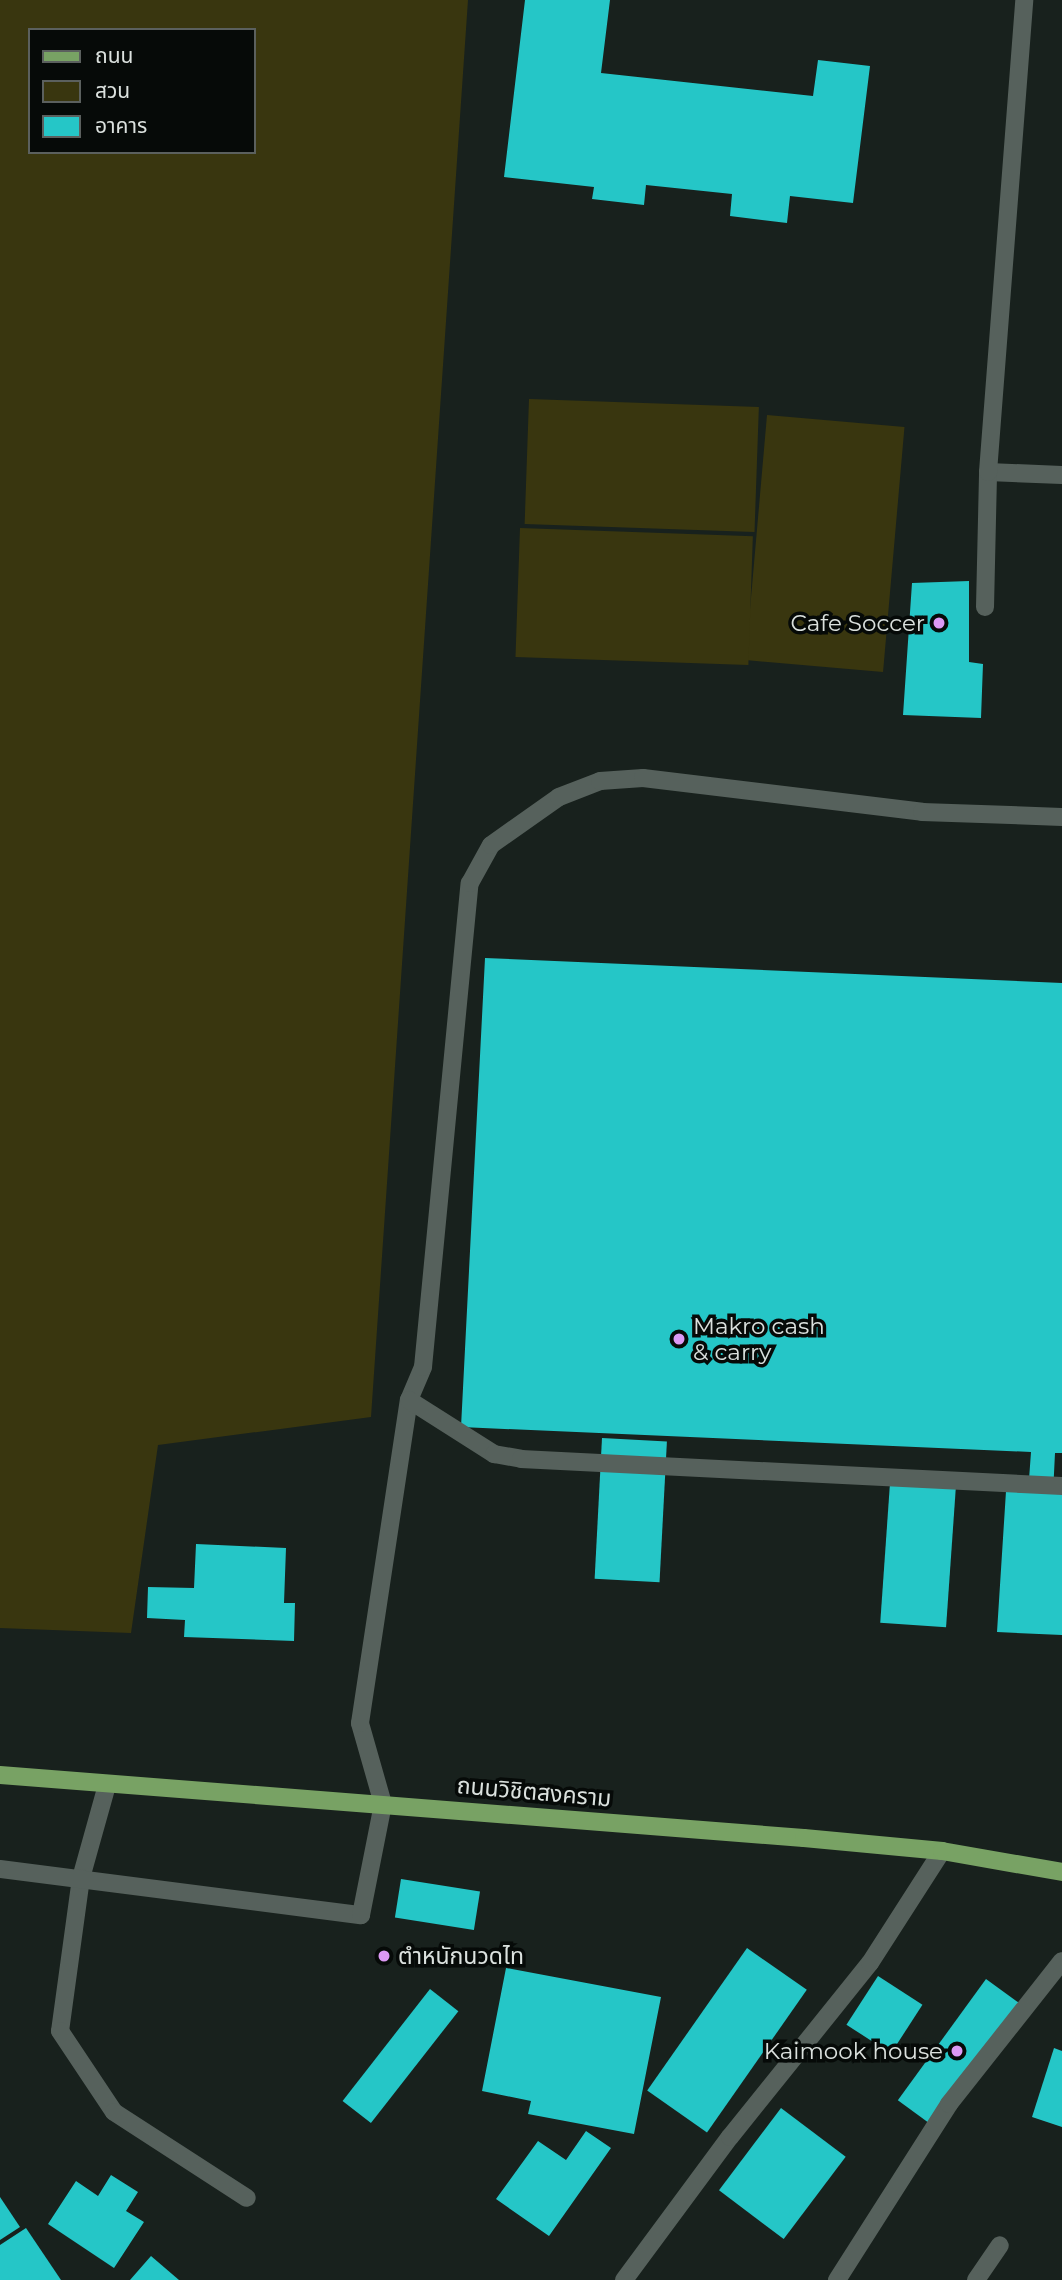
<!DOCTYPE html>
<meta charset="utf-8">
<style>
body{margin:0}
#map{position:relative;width:1062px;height:2280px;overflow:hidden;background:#18211d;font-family:Montserrat,"Noto Sans Thai",sans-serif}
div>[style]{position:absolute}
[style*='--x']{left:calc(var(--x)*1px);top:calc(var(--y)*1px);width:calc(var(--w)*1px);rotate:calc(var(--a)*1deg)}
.green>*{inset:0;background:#39360f;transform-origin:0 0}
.building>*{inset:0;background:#25c6c7;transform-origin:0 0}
.minor>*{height:18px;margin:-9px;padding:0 9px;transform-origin:9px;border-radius:9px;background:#56615c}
.major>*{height:18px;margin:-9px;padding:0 9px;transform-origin:9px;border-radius:9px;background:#78a264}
.dots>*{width:19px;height:19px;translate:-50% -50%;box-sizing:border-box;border:4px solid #060a08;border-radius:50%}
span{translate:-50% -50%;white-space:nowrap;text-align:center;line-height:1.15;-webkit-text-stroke:7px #060a08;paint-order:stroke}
.poi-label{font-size:23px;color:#dbe1de}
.right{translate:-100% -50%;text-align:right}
.left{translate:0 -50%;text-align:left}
.street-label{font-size:23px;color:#dbe1de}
.legend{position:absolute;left:28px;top:28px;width:228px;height:126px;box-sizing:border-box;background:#060a08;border:2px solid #5b605e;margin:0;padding:9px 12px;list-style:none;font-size:21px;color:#dbe1de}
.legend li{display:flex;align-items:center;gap:14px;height:35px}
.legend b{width:35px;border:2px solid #5b605e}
</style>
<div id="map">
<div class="green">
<div style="clip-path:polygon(evenodd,0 0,468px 0,371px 1417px,158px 1445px,131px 1633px,0 1628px,0 0,30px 30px,254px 30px,254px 152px,30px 152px,30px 30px)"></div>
<div style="left:529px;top:399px;width:230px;height:125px;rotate:2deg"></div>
<div style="left:767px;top:415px;width:138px;height:246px;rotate:5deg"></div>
<div style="left:520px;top:528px;width:233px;height:129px;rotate:2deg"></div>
</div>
<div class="building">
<div style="clip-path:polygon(525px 0,610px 0,601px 73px,813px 96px,818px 60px,870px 66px,853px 203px,790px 196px,787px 223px,730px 216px,732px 194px,646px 185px,644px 205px,592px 199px,594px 187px,504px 177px)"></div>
<div style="clip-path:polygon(969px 581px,969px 662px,983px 664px,981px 718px,903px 715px,912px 583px)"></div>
<div style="clip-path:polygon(485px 958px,1062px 983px,1062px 1453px,1055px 1453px,1053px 1494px,1062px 1494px,1062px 1635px,997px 1632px,1006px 1491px,1028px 1493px,1031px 1452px,461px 1427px)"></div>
<div style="left:602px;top:1438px;width:65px;height:141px;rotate:3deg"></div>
<div style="left:890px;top:1483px;width:66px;height:140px;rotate:4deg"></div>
<div style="clip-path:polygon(196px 1544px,286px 1548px,284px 1603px,295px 1603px,294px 1641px,184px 1637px,185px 1620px,147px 1618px,148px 1587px,194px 1588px)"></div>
<div style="left:401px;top:1879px;width:80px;height:39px;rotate:9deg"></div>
<div style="left:747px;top:1948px;width:73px;height:174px;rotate:35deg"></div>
<div style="clip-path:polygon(506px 1968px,661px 1997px,634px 2134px,528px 2114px,531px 2101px,482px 2091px)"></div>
<div style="left:878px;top:1976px;width:53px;height:58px;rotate:33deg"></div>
<div style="left:986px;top:1979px;width:41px;height:150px;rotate:36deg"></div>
<div style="left:430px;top:1989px;width:36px;height:142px;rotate:38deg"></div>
<div style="clip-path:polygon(1054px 2048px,1062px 2051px,1062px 2127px,1032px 2117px)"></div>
<div style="left:781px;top:2108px;width:81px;height:103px;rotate:37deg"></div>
<div style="clip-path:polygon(586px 2131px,611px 2148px,549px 2236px,496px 2199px,538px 2141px,566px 2160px)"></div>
<div style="clip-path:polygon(111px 2175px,138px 2192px,126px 2211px,144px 2222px,114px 2268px,48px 2224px,76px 2181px,98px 2196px)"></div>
<div style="clip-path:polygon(0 2197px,20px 2227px,0 2240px)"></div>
<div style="clip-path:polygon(26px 2228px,61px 2280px,0 2280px,0 2245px)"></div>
<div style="clip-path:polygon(151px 2256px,179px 2280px,130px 2280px)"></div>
</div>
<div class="minor">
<div style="--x:988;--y:472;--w:74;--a:2.3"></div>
<div style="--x:985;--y:607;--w:135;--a:-88.7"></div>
<div style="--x:988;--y:472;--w:473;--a:-85.6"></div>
<div style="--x:409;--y:1400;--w:36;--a:-67"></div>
<div style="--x:423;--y:1367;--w:486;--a:-84.5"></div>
<div style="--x:470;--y:883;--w:43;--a:-61.1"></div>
<div style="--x:491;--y:845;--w:83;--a:-35.2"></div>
<div style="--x:559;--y:797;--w:44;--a:-21.3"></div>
<div style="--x:600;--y:781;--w:43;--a:-4"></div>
<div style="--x:643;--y:778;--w:281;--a:6.9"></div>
<div style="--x:922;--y:812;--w:140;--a:2"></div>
<div style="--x:107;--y:1785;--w:97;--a:105.6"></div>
<div style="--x:81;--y:1878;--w:154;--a:97.8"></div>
<div style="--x:60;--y:2031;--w:97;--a:56.3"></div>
<div style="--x:114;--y:2112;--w:158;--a:32.9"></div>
<div style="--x:0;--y:1869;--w:364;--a:7.3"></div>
<div style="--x:361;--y:1915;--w:113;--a:-78.8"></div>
<div style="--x:383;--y:1804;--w:84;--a:-105.9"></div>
<div style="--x:360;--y:1723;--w:327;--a:-81.4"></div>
<div style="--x:409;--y:1400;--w:101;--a:32.4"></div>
<div style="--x:494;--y:1454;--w:27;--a:10"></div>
<div style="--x:521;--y:1459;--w:542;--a:2.86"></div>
<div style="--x:624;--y:2280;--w:178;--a:-53.5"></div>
<div style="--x:730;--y:2137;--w:223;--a:-51.2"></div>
<div style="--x:870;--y:1963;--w:133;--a:-57.3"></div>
<div style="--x:837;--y:2280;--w:209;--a:-57.5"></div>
<div style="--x:949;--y:2104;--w:182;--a:-51.7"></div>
<div style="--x:976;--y:2280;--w:42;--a:-55.6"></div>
</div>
<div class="major">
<div style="--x:0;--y:1775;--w:806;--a:4.48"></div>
<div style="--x:804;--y:1838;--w:139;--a:5.4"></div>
<div style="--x:942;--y:1851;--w:122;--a:9.9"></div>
</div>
<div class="dots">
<div style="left:939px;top:623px;background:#dc99f4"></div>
<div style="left:679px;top:1339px;background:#dc99f4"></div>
<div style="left:384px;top:1956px;background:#dc99f4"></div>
<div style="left:957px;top:2051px;background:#dc99f4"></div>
</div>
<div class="poi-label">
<span class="right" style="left:925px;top:623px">Cafe Soccer</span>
<span class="left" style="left:693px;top:1339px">Makro cash<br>&amp; carry</span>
<span class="left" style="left:398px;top:1956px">ตำหนักนวดไท</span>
<span class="right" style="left:943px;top:2051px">Kaimook house</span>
</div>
<div class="street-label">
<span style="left:534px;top:1792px;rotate:5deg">ถนนวิชิตสงคราม</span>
</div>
<ul class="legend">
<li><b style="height:9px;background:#78a264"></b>ถนน</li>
<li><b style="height:19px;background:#39360f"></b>สวน</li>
<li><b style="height:19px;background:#25c6c7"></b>อาคาร</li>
</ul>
</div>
